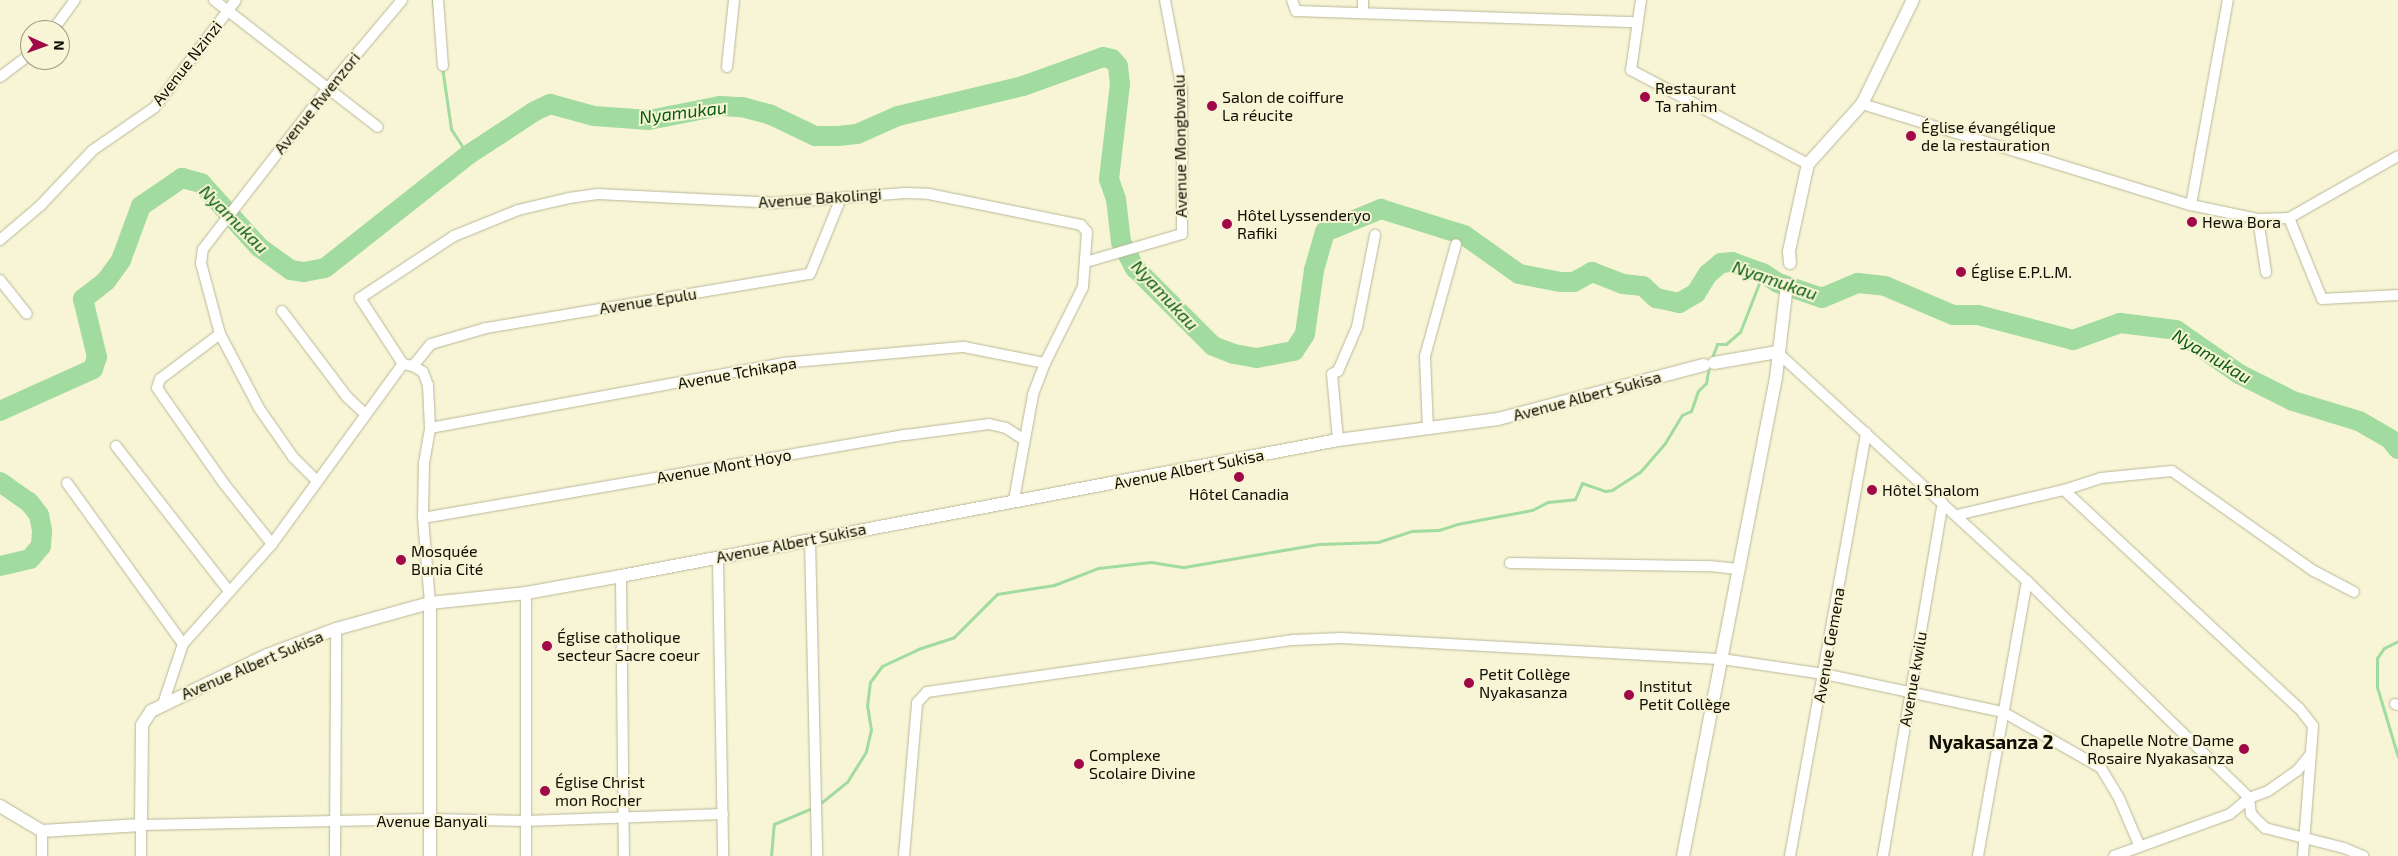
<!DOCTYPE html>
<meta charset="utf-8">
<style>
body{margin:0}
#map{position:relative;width:2398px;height:856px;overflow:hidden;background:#f7f5d5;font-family:"Exo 2",sans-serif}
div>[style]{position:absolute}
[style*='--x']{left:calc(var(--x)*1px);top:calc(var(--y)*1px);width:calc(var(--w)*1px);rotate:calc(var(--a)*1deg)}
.stream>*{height:3px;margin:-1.5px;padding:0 1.5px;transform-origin:1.5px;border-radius:1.5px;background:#a2db9f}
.river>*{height:20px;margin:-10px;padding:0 10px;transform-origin:10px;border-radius:10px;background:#a2db9f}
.roads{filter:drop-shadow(0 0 1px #b9b798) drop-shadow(0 0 1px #b9b798)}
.minor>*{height:10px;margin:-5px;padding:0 5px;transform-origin:5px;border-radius:5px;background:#fff}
.tertiary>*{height:12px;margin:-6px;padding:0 6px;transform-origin:6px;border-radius:6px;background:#fff}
.dots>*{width:14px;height:14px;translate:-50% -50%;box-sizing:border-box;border:2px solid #f7f5d5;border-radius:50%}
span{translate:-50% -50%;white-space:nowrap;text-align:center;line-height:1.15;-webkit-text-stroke:4px #f7f5d5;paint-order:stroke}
.street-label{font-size:16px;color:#0f0e04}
.poi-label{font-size:16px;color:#0f0e04}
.left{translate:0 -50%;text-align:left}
.right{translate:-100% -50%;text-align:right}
.water-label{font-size:18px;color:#065c0e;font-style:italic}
.quarter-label{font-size:19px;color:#0f0e04;font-weight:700}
.north{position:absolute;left:20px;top:20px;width:50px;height:50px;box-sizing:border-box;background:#f7f5d5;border:1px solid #9a9981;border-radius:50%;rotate:92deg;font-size:14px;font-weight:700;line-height:20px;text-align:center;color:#0f0e04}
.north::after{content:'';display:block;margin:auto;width:18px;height:22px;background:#a10847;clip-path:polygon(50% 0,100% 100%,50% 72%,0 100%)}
</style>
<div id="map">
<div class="stream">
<div style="--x:433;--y:0;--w:17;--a:83"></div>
<div style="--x:442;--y:67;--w:63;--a:81.7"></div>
<div style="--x:451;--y:129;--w:31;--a:57"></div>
<div style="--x:1711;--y:360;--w:17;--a:-69"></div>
<div style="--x:1717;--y:344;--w:9;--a:0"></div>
<div style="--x:1726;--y:344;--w:18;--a:-41"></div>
<div style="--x:1740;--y:332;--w:63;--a:-68.7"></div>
<div style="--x:2398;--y:641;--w:16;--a:153"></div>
<div style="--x:2384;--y:648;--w:12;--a:125"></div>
<div style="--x:2377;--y:658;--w:29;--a:90"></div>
<div style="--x:2377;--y:687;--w:73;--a:73.3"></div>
<div style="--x:822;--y:802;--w:32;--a:-39"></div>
<div style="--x:847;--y:782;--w:36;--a:-58"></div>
<div style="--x:866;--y:751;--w:22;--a:-77"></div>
<div style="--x:871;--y:730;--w:24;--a:-99"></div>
<div style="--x:867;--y:706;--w:24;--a:-83"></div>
<div style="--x:870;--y:682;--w:20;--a:-53"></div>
<div style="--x:882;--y:666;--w:40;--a:-25"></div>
<div style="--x:918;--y:649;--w:38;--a:-18"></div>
<div style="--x:954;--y:637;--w:61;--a:-45"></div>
<div style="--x:997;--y:594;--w:58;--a:-9"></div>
<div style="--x:1054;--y:585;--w:47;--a:-21.1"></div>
<div style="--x:1098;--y:568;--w:53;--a:-6.5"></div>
<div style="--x:1151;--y:562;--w:33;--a:9"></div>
<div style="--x:1184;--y:567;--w:137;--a:-9.7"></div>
<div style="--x:1319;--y:544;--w:59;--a:-1.9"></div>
<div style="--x:1378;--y:542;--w:35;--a:-18"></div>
<div style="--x:1411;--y:531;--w:28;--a:-2"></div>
<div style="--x:1439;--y:530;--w:19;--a:-18"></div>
<div style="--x:1457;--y:524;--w:76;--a:-10.6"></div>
<div style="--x:1532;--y:510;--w:18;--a:-27"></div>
<div style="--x:1548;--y:502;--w:27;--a:-6"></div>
<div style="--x:1575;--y:499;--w:17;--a:-66"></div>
<div style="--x:1582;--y:483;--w:24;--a:19"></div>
<div style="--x:1605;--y:491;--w:7;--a:-8"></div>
<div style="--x:1612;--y:490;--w:33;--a:-33"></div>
<div style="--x:1640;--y:472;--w:38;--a:-49"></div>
<div style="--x:1665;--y:443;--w:33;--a:-59"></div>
<div style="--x:1682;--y:415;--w:10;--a:-24"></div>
<div style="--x:1691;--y:411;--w:21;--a:-71"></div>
<div style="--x:1698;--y:391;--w:11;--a:-45"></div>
<div style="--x:1706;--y:383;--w:17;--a:-80"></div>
<div style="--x:771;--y:856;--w:32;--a:-85"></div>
<div style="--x:774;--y:824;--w:41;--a:-22.8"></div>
</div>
<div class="river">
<div style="--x:0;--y:411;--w:102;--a:-24.3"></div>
<div style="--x:93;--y:369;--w:13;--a:-72"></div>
<div style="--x:97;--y:357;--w:60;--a:-103.6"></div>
<div style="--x:83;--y:299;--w:29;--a:-38"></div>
<div style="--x:106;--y:281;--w:26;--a:-54"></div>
<div style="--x:121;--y:260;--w:58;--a:-69.7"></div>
<div style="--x:141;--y:206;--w:50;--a:-34.3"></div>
<div style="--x:182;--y:178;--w:20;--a:15"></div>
<div style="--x:201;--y:183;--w:86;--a:47.8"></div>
<div style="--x:259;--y:247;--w:39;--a:36"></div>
<div style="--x:291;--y:270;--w:13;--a:9"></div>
<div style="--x:304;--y:272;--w:21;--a:-11"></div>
<div style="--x:325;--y:268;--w:182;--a:-38.3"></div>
<div style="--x:468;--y:155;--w:80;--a:-33.3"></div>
<div style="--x:535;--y:111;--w:17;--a:-25"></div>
<div style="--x:550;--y:104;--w:46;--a:15.3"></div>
<div style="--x:594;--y:116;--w:55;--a:4.2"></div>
<div style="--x:649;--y:120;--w:72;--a:-11.2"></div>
<div style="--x:720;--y:106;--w:22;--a:3"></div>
<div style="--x:742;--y:107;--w:30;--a:15"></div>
<div style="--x:771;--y:115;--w:49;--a:25.5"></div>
<div style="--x:815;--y:136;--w:23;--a:0"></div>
<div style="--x:838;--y:136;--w:19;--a:-6"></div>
<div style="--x:857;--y:134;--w:45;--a:-23.7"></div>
<div style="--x:898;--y:116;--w:129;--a:-13.5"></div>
<div style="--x:1023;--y:86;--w:85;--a:-19.9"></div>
<div style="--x:1103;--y:57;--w:9;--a:13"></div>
<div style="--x:1112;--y:59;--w:9;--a:49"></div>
<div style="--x:1118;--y:66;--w:18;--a:84"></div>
<div style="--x:1120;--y:84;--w:96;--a:96.6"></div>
<div style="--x:1109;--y:179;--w:21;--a:71"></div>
<div style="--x:1116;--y:199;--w:43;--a:83.4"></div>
<div style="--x:1121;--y:242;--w:30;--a:62"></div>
<div style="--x:1135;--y:268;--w:110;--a:45"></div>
<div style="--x:1213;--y:346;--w:22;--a:21"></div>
<div style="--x:1234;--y:354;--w:23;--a:10"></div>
<div style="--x:1257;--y:358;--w:38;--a:-11"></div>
<div style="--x:1294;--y:351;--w:20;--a:-57"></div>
<div style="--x:1305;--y:334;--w:65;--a:-82"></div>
<div style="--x:1314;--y:270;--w:40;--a:-74"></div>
<div style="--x:1325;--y:232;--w:61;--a:-22.3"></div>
<div style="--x:1381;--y:209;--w:87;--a:17.4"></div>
<div style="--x:1464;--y:235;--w:67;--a:35.3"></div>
<div style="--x:1519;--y:274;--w:43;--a:10.8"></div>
<div style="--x:1561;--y:282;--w:13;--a:0"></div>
<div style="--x:1574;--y:282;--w:21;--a:-29"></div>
<div style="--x:1592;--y:272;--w:33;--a:21"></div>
<div style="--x:1623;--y:284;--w:20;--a:6"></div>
<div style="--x:1643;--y:286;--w:18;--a:43"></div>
<div style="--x:1656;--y:298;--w:24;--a:12"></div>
<div style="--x:1679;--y:303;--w:20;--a:-30"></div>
<div style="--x:1696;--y:293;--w:22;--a:-58"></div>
<div style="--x:1708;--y:274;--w:17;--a:-40"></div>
<div style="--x:1721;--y:263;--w:11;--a:-5"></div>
<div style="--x:1732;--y:262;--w:33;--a:20"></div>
<div style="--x:1763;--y:273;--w:18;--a:34"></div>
<div style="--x:1778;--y:283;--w:46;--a:18.8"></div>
<div style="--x:1822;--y:298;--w:39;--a:-23"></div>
<div style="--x:1858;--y:283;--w:27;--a:6"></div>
<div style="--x:1885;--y:286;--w:74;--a:23.1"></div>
<div style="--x:1953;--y:315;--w:25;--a:0"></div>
<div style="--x:1978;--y:315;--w:98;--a:14.7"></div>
<div style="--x:2073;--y:340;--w:50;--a:-19.9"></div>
<div style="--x:2120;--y:323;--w:56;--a:7.1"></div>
<div style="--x:2176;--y:330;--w:77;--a:34.9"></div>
<div style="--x:2239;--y:374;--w:60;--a:26.6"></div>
<div style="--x:2293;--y:401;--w:69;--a:16.9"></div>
<div style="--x:2359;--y:421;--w:36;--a:30"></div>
<div style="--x:2390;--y:439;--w:13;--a:51"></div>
<div style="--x:0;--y:482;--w:35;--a:35"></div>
<div style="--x:29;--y:502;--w:16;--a:52"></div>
<div style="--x:39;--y:515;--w:16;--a:79"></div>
<div style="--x:42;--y:531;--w:15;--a:94"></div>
<div style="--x:41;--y:546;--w:17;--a:130"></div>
<div style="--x:30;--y:559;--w:31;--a:167"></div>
</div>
<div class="roads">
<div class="minor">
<div style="--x:214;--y:0;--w:207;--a:37.8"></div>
<div style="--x:438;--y:0;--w:66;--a:85.7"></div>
<div style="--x:1292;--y:0;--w:12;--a:70"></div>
<div style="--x:1296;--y:11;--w:340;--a:1.9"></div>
<div style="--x:1363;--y:0;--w:13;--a:90"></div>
<div style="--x:1641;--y:0;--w:71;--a:98.1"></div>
<div style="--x:1631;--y:70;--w:200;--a:28"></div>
<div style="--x:53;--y:30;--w:37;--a:-54"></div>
<div style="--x:727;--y:67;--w:67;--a:-84"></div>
<div style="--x:0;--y:77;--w:38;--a:-37"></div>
<div style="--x:1862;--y:104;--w:344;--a:17.1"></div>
<div style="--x:2191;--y:205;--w:68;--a:11.8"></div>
<div style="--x:2258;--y:219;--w:31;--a:-2"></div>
<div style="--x:2289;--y:218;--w:125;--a:-29.6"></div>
<div style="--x:2191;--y:205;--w:208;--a:-79.8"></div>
<div style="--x:2289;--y:218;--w:87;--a:67.8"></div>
<div style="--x:2322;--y:299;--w:76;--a:-3"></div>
<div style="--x:2258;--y:219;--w:54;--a:81.4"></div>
<div style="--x:0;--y:240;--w:52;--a:-40.4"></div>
<div style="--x:40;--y:206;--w:77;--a:-46.6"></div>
<div style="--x:93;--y:150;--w:75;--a:-34.7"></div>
<div style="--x:155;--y:107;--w:134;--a:-52.9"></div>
<div style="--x:1086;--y:262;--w:100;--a:-16.3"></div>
<div style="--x:1182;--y:234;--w:144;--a:-90"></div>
<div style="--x:1182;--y:90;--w:92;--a:-100.7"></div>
<div style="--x:0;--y:280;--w:43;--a:51.5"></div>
<div style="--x:282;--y:311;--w:108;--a:52.9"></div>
<div style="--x:347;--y:397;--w:23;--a:43"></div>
<div style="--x:220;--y:334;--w:75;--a:143.1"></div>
<div style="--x:160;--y:379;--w:9;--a:108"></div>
<div style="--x:157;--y:388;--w:118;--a:55"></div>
<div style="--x:225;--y:485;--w:75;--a:51.5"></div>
<div style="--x:1777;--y:352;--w:339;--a:42.5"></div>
<div style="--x:2027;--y:581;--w:310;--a:44.3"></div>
<div style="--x:2249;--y:798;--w:16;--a:83"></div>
<div style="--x:2251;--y:814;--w:20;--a:45"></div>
<div style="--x:2265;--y:828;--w:81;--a:14.2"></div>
<div style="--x:2344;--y:848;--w:21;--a:23"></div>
<div style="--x:413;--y:366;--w:28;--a:-51"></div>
<div style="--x:431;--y:344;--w:57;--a:-16.2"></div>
<div style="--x:486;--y:328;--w:328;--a:-9.5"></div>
<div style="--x:810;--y:274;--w:82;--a:-67.8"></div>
<div style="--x:430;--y:428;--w:359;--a:-10.4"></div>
<div style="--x:783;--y:363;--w:182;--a:-5.1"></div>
<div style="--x:964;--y:347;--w:83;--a:11.2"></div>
<div style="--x:1428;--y:429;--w:73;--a:-92.4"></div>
<div style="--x:1425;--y:356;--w:116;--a:-74.5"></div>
<div style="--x:1338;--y:440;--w:66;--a:-95.2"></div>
<div style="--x:1332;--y:374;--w:7;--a:-27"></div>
<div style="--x:1338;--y:371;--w:48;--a:-66.6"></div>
<div style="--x:1357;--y:327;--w:94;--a:-78.9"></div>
<div style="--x:116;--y:446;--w:184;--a:52.1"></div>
<div style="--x:316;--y:480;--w:33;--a:-135"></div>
<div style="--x:293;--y:457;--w:60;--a:-124.8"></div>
<div style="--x:259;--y:408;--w:84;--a:-117.8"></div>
<div style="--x:220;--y:334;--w:73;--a:-105"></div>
<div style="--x:201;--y:263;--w:14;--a:-82"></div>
<div style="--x:203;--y:249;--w:204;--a:-52.2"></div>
<div style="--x:328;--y:88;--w:115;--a:-49.9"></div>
<div style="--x:67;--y:483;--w:198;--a:54.2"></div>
<div style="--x:2064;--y:490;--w:321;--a:42.9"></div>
<div style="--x:2299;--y:708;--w:23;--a:52"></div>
<div style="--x:2313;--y:726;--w:130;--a:94.4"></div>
<div style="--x:1957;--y:515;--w:110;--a:-13.2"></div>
<div style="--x:2064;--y:490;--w:39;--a:-18"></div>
<div style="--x:2101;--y:478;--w:71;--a:-5.6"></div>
<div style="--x:2172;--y:471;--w:174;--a:35.2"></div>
<div style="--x:2314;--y:571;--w:45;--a:27.7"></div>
<div style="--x:423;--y:518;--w:490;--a:-9.8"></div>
<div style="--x:906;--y:435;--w:84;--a:-7.5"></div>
<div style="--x:989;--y:424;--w:17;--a:13"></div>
<div style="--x:1006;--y:428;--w:20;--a:33"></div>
<div style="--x:810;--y:539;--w:317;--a:88.7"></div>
<div style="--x:718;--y:559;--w:297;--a:89"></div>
<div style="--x:1510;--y:563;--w:200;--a:0.9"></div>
<div style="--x:1710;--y:566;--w:28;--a:6"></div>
<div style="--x:621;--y:576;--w:280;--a:89.4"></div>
<div style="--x:526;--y:593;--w:263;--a:90"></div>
<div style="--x:430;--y:603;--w:85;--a:-94.7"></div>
<div style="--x:423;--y:518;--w:55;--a:-89"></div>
<div style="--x:424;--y:463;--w:36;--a:-80"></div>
<div style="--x:430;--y:428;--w:43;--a:-92.7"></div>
<div style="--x:428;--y:385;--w:14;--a:-111"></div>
<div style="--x:423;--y:372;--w:12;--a:-149"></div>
<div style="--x:413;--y:366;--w:10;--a:-169"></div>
<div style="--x:403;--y:364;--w:79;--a:-123.1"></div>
<div style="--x:360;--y:298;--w:113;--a:-33.4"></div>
<div style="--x:454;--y:236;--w:69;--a:-22.1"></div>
<div style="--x:518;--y:210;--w:52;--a:-13.2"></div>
<div style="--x:569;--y:198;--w:29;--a:-8"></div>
<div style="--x:598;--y:194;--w:175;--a:2.9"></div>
<div style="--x:773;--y:203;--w:133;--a:-4.3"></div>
<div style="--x:906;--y:193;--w:23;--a:2"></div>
<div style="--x:929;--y:194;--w:155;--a:11.5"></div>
<div style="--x:1081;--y:225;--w:9;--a:49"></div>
<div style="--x:1087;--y:232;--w:55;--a:94.2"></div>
<div style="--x:1083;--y:287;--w:85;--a:116.6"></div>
<div style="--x:1045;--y:363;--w:34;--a:111"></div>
<div style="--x:1033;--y:395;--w:107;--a:100.3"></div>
<div style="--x:163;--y:704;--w:63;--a:-71.6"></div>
<div style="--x:183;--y:644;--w:134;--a:-48.3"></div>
<div style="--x:272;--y:544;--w:223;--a:-54"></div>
<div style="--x:2395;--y:704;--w:3;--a:18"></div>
<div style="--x:42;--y:831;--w:25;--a:90"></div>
<div style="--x:141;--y:856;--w:31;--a:-90"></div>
<div style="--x:141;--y:825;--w:289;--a:-1.2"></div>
<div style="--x:430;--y:819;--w:95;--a:1.2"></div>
<div style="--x:525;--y:821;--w:198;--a:-2"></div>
<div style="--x:335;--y:856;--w:227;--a:-89.7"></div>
<div style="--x:904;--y:856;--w:154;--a:-85.1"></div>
<div style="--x:917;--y:703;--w:15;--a:-48"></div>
<div style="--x:927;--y:692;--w:370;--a:-8.1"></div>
<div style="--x:1293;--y:640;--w:49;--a:-2.3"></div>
<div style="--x:1342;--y:638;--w:381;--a:3.2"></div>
<div style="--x:1722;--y:659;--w:103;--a:8.4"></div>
<div style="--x:1824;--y:674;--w:183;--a:12"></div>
<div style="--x:2003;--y:712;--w:113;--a:29.7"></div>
<div style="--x:2101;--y:768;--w:35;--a:59"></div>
<div style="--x:2119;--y:798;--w:53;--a:66.8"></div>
<div style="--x:1790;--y:856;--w:430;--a:-79.8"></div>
<div style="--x:1883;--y:856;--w:358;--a:-80.4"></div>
<div style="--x:1978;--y:856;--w:279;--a:-79.9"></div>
<div style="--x:2114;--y:856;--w:123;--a:-19.9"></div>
<div style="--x:2230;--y:814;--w:25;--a:-40"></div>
<div style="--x:2249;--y:798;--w:20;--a:-20"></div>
<div style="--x:2268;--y:791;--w:35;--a:-35"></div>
<div style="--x:2297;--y:771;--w:21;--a:-51"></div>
</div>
<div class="tertiary">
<div style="--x:1790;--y:263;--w:12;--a:-95"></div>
<div style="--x:1789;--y:251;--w:89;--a:-77.7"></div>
<div style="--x:1808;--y:164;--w:81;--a:-48"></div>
<div style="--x:1862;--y:104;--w:116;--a:-63.9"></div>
<div style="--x:1714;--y:363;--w:64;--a:-9.9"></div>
<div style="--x:0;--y:806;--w:49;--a:30.8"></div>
<div style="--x:42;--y:831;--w:99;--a:-3.5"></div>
<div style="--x:141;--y:825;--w:100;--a:-89.4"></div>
<div style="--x:142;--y:725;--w:17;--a:-57"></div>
<div style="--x:151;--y:711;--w:129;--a:-25.8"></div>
<div style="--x:267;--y:655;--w:74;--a:-20.6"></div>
<div style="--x:336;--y:629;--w:98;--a:-15.5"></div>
<div style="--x:430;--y:603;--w:97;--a:-5.9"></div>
<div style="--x:526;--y:593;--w:97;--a:-10.1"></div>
<div style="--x:621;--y:576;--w:730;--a:-10.74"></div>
<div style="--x:1338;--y:440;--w:161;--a:-7.5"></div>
<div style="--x:1498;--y:419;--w:213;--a:-14.7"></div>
<div style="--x:430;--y:856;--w:253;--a:-90"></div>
<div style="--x:1683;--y:856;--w:487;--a:-79"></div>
<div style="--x:1776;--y:378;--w:94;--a:-83.3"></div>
</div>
</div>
<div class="dots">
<div style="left:1645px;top:97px;background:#a10847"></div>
<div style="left:1212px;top:106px;background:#a10847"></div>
<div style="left:1911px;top:136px;background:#a10847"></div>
<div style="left:2192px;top:222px;background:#a10847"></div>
<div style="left:1227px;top:224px;background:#a10847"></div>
<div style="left:1961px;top:272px;background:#a10847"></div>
<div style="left:1239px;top:477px;background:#a10847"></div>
<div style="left:1872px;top:490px;background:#a10847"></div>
<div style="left:401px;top:560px;background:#a10847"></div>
<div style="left:547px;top:646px;background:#a10847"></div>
<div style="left:1469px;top:683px;background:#a10847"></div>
<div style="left:1629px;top:695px;background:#a10847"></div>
<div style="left:2244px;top:749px;background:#a10847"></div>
<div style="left:1079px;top:764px;background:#a10847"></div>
<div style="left:545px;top:791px;background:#a10847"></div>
</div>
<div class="street-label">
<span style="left:187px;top:63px;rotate:-52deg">Avenue Nzinzi</span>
<span style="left:317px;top:103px;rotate:-51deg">Avenue Rwenzori</span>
<span style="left:1180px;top:146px;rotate:-91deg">Avenue Mongbwalu</span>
<span style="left:820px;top:198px;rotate:-4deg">Avenue Bakolingi</span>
<span style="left:648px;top:301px;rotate:-9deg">Avenue Epulu</span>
<span style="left:737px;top:373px;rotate:-10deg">Avenue Tchikapa</span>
<span style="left:1587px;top:396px;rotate:-15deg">Avenue Albert Sukisa</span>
<span style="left:724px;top:466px;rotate:-10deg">Avenue Mont Hoyo</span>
<span style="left:1189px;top:469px;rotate:-11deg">Avenue Albert Sukisa</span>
<span style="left:791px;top:543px;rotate:-11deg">Avenue Albert Sukisa</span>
<span style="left:1829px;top:645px;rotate:-80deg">Avenue Gemena</span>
<span style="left:252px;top:665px;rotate:-23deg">Avenue Albert Sukisa</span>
<span style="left:1913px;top:679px;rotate:-80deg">Avenue kwilu</span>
<span style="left:432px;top:821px">Avenue Banyali</span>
</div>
<div class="poi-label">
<span class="left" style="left:1655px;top:97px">Restaurant<br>Ta rahim</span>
<span class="left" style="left:1222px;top:106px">Salon de coiffure<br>La réucite</span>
<span class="left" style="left:1921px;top:136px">Église évangélique<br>de la restauration</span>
<span class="left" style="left:1237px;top:224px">Hôtel Lyssenderyo<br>Rafiki</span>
<span class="left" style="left:2202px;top:222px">Hewa Bora</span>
<span class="left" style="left:1971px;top:272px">Église E.P.L.M.</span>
<span class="left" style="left:1882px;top:490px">Hôtel Shalom</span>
<span style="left:1239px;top:494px">Hôtel Canadia</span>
<span class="left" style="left:411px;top:560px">Mosquée<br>Bunia Cité</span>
<span class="left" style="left:557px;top:646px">Église catholique<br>secteur Sacre coeur</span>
<span class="left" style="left:1479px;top:683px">Petit Collège<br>Nyakasanza</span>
<span class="left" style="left:1639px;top:695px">Institut<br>Petit Collège</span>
<span class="right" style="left:2234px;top:749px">Chapelle Notre Dame<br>Rosaire Nyakasanza</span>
<span class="left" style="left:1089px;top:764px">Complexe<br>Scolaire Divine</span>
<span class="left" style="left:555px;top:791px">Église Christ<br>mon Rocher</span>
</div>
<div class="water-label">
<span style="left:683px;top:112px;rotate:-7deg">Nyamukau</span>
<span style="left:234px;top:219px;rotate:45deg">Nyamukau</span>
<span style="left:1775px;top:280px;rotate:19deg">Nyamukau</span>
<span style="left:1165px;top:295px;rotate:47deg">Nyamukau</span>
<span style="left:2212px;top:356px;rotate:31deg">Nyamukau</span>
</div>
<div class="quarter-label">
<span style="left:1991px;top:742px">Nyakasanza 2</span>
</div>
<div class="north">N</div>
</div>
